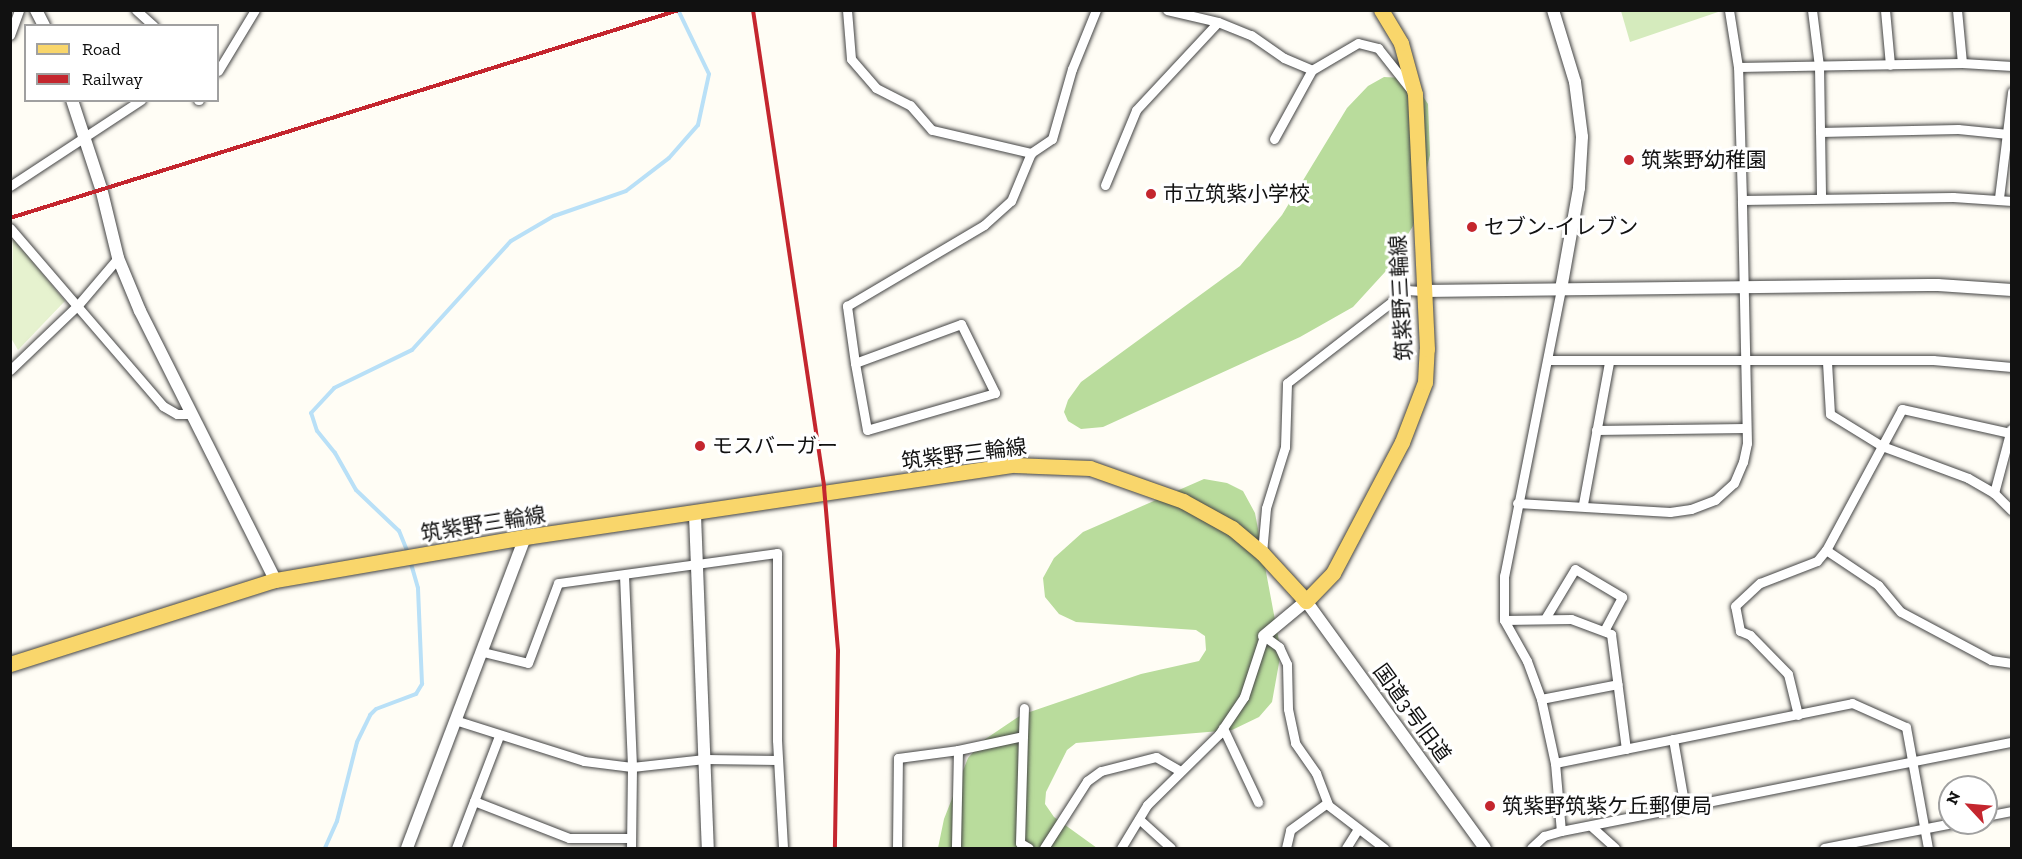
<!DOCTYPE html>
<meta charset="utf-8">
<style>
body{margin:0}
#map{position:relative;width:2022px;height:859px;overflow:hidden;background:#fffdf5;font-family:"Zilla Slab","Noto Sans JP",serif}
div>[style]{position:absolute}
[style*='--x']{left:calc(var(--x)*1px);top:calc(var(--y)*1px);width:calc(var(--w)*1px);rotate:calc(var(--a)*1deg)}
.green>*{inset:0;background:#d5ebbd}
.forest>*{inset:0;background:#b9dc9c}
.pitch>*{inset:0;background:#e6f2cf}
.stream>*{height:4px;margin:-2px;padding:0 2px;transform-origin:2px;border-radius:2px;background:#b9e0f7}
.roads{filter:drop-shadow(0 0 2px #444) drop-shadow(0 0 2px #444)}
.minor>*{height:9px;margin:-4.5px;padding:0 4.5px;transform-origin:4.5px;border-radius:4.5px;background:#fff}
.tertiary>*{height:12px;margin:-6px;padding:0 6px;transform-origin:6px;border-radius:6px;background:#fff}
.primary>*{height:15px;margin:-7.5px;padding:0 7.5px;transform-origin:7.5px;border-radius:7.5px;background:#f9d66b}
.rail>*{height:4px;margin:-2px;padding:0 2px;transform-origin:2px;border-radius:2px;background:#c4262e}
.dots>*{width:16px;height:16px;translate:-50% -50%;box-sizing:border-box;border:3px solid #fff;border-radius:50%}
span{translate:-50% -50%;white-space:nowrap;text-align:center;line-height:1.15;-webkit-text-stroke:6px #fff;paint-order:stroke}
.poi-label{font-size:21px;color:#111}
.left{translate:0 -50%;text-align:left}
.street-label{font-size:21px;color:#111}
.frame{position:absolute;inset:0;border:12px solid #111;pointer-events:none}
.legend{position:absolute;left:24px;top:24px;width:195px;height:78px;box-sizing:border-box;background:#fff;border:2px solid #a0a0a0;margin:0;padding:8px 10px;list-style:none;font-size:18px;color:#111}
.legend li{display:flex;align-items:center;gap:12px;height:30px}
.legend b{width:30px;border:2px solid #a0a0a0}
.north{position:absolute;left:1938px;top:775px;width:60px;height:60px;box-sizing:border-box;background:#fff;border:2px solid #a0a0a0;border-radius:50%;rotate:296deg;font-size:16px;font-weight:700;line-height:24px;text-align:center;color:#111}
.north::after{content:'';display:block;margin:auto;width:21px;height:27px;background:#c4262e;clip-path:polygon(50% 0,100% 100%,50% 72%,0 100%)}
</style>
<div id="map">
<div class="green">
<div style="clip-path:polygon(1621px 11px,1621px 10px,1721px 11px,1630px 42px)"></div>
</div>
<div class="forest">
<div style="clip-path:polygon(1384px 77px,1403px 78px,1416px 86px,1428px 104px,1430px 155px,1413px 226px,1385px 272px,1353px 307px,1300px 337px,1103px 427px,1081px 429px,1068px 421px,1064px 412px,1068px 400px,1081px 382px,1240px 266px,1282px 215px,1347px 108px,1368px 86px)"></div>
<div style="clip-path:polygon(1204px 479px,1227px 483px,1243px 491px,1255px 513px,1281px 652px,1272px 702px,1259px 717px,1232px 730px,1076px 743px,1067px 750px,1046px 792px,1045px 804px,1054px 817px,1097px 848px,938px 848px,944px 819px,968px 758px,984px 740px,1021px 715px,1141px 674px,1199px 661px,1206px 650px,1205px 636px,1196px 630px,1076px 622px,1059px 614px,1045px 597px,1043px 578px,1054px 558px,1083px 532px)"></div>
</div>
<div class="pitch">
<div style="clip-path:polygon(13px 238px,65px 301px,18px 350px,11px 338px)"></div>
</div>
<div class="stream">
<div style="--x:408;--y:553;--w:24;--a:-112"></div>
<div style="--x:399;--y:531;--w:59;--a:-136.4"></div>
<div style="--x:356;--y:490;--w:43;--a:-119.6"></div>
<div style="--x:335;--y:453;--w:28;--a:-129"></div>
<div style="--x:317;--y:431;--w:19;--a:-108"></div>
<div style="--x:311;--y:413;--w:34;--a:-47"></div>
<div style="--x:334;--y:388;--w:87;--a:-26"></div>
<div style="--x:412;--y:350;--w:147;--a:-47.8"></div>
<div style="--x:511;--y:241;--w:50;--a:-30.2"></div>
<div style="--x:554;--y:216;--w:76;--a:-19.1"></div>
<div style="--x:626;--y:191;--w:54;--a:-37.5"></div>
<div style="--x:669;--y:158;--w:44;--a:-48.7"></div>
<div style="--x:698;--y:125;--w:52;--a:-77.8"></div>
<div style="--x:709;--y:74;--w:71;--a:-115.8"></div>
<div style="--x:325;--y:848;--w:30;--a:-66"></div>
<div style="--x:337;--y:821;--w:81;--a:-75.8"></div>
<div style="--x:357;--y:742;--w:30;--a:-64"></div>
<div style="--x:370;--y:715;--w:8;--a:-45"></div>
<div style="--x:376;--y:709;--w:43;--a:-20.6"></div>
<div style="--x:416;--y:694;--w:12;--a:-59"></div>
<div style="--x:422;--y:684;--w:96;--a:-92.4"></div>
<div style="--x:418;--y:588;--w:29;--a:-106"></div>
</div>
<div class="roads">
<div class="minor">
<div style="--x:136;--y:10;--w:24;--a:42"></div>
<div style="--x:847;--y:10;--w:49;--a:85.3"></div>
<div style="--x:851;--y:59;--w:38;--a:49"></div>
<div style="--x:876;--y:88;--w:38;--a:27"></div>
<div style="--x:910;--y:105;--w:33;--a:49"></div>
<div style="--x:932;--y:130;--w:102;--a:13.1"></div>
<div style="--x:1167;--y:10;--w:52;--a:13.2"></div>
<div style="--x:1218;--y:22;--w:35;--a:22"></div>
<div style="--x:1251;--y:35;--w:40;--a:34.9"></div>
<div style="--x:1284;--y:58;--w:30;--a:23"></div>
<div style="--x:1812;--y:10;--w:56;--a:82.9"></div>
<div style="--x:1819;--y:66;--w:131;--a:89.1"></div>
<div style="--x:1885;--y:10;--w:55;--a:84.8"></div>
<div style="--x:1957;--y:10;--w:53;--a:84.6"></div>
<div style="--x:10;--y:35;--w:27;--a:-70"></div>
<div style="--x:1738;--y:67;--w:224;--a:-1"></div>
<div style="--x:1962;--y:63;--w:50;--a:3.4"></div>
<div style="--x:218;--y:71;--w:71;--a:-58.8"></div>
<div style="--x:198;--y:100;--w:1;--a:0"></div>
<div style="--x:1820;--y:132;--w:138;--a:-1.2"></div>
<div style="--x:1958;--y:129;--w:50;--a:5.7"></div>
<div style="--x:1274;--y:139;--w:79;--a:-61.2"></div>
<div style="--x:1312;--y:70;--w:53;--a:-30.4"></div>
<div style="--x:1358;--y:43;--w:21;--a:14"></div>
<div style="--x:1378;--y:48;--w:55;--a:51.7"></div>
<div style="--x:1105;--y:185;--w:81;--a:-67.5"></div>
<div style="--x:1136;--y:110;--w:120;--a:-47"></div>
<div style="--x:10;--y:186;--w:157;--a:-33.3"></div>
<div style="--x:1999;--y:198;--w:107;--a:-83"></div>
<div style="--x:1742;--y:200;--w:211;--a:-0.8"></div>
<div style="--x:1953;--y:197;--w:59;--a:3.9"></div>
<div style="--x:10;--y:228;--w:235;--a:49.3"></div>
<div style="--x:163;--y:406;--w:16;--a:30"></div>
<div style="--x:177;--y:414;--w:15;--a:0"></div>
<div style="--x:1561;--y:289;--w:293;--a:101.2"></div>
<div style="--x:1504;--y:576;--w:44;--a:90"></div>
<div style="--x:1504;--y:620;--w:47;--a:60.7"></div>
<div style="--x:1527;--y:661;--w:40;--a:69.8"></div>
<div style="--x:1541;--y:699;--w:66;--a:77.7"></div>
<div style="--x:1555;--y:763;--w:68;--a:85"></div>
<div style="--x:1549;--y:360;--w:384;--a:0"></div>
<div style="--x:1933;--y:360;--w:79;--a:5.1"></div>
<div style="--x:1827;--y:362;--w:52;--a:86.7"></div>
<div style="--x:1830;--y:414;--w:61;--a:31.6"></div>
<div style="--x:1882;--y:446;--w:92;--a:20.4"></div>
<div style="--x:1968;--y:478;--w:30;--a:30"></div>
<div style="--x:1994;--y:493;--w:25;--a:45"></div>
<div style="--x:855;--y:363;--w:113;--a:-20.2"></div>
<div style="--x:961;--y:324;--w:77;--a:63.8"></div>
<div style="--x:995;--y:393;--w:133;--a:163.9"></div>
<div style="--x:867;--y:430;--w:68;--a:-100.2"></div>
<div style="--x:855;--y:363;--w:58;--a:-98"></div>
<div style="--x:847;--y:306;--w:159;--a:-30.6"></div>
<div style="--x:984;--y:225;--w:36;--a:-42"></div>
<div style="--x:1011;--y:201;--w:52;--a:-67.4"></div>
<div style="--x:1031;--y:153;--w:25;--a:-34"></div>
<div style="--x:1052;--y:139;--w:73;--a:-74.1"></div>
<div style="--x:1072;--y:69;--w:64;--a:-67.9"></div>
<div style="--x:10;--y:370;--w:94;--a:-43.7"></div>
<div style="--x:78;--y:305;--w:62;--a:-49.6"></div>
<div style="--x:1596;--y:430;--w:149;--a:-0.8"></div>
<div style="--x:2010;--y:433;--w:111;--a:-167.5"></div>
<div style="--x:1902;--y:409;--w:160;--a:118.3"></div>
<div style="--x:1826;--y:550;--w:63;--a:33.9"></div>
<div style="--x:1878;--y:585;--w:35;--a:50"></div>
<div style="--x:1901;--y:612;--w:102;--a:28.1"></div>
<div style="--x:1991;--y:660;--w:21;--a:8"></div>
<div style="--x:1994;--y:493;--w:66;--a:-75.1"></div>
<div style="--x:1517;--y:503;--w:153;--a:3.4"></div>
<div style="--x:1670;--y:512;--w:21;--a:-8"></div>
<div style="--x:1691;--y:509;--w:26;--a:-21"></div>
<div style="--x:1715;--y:500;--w:25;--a:-42"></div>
<div style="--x:1734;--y:483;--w:23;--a:-67"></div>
<div style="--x:1743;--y:462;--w:19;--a:-78"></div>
<div style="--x:1747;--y:443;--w:243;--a:-91.2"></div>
<div style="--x:1742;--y:200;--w:133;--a:-91.7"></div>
<div style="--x:1738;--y:67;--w:58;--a:-99"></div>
<div style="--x:1583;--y:504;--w:144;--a:-79.6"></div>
<div style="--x:1262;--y:553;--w:45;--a:-84.9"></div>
<div style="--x:1266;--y:508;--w:64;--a:-72.7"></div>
<div style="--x:1285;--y:447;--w:64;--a:-88.2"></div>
<div style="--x:1287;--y:383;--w:152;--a:-37.8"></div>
<div style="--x:1407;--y:290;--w:16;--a:4"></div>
<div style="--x:624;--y:575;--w:192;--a:87.6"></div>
<div style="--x:632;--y:767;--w:81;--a:90.7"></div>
<div style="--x:1546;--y:617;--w:56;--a:-58.9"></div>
<div style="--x:1575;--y:569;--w:55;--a:30.8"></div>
<div style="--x:1622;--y:597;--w:38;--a:118"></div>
<div style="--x:1504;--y:620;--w:67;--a:-0.9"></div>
<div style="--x:1571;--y:619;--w:43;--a:20.6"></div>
<div style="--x:1611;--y:634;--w:116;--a:82.6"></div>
<div style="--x:483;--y:652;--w:46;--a:13.7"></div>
<div style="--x:528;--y:663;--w:85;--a:-69.4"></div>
<div style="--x:558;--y:583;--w:221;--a:-7.8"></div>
<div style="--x:777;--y:553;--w:187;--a:90"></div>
<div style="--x:777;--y:740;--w:108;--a:86.8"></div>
<div style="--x:1541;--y:699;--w:78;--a:-11"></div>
<div style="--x:1798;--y:715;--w:42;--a:-103.7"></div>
<div style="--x:1788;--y:674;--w:54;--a:-134.3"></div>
<div style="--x:1750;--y:635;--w:11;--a:-158"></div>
<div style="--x:1740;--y:631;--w:25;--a:-101"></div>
<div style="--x:1735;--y:606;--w:34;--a:-43"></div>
<div style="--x:1760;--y:583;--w:61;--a:-21.1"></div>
<div style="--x:1817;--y:561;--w:14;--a:-51"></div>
<div style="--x:458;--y:721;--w:132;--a:17.6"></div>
<div style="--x:584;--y:761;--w:48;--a:7.1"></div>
<div style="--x:632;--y:767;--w:73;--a:-6.3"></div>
<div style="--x:705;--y:759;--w:72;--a:0.8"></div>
<div style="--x:1223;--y:728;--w:82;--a:64.7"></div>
<div style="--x:1023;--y:736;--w:28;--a:-88"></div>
<div style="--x:1673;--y:739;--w:70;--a:80.1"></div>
<div style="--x:958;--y:750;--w:66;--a:-12.2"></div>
<div style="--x:1023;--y:736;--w:107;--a:91.6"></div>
<div style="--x:1020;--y:843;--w:10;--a:29"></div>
<div style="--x:1555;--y:763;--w:303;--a:-11.4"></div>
<div style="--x:1852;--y:703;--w:59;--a:24"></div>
<div style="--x:1906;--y:727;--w:123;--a:79.7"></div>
<div style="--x:474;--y:801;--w:102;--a:21.3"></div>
<div style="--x:569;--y:838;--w:62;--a:0"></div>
<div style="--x:1986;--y:816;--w:26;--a:-11"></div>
<div style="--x:1139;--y:819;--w:43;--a:42.2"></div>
<div style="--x:1592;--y:827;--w:31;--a:42"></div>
<div style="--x:456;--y:848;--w:120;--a:-69"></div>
<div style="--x:897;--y:848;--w:90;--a:-89.4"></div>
<div style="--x:898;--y:758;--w:61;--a:-7.6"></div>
<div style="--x:958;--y:750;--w:98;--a:91.2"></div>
<div style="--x:1044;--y:848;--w:80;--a:-57.3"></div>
<div style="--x:1087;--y:781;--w:17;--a:-36"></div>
<div style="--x:1101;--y:771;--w:57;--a:-14.3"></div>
<div style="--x:1156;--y:757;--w:28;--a:30"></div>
<div style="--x:1121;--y:848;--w:50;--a:-58.8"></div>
<div style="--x:1147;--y:805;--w:101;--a:-44.6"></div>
<div style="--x:1219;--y:734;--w:45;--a:-56"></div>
<div style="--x:1244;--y:697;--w:64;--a:-71.8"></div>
<div style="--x:1264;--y:636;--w:19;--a:36"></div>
<div style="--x:1279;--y:647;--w:19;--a:65"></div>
<div style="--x:1287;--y:664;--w:45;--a:88.7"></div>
<div style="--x:1288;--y:709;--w:35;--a:78"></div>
<div style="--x:1295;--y:743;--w:37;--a:55"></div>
<div style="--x:1316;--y:773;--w:34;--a:69"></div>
<div style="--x:1328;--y:805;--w:71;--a:37.5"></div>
<div style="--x:1286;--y:848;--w:18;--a:-77"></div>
<div style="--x:1290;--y:830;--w:46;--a:-36.1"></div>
<div style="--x:1346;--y:848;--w:22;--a:-58"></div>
<div style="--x:1531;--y:848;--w:18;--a:-43"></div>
<div style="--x:1544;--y:836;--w:18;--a:-16"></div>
<div style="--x:1561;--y:831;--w:460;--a:-11.2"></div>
<div style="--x:1824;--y:848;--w:131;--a:-11"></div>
</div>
<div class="tertiary">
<div style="--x:36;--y:10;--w:18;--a:63"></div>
<div style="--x:1553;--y:10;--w:75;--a:73"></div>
<div style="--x:1575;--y:82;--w:55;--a:82.7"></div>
<div style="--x:1582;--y:137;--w:51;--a:93.4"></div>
<div style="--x:1579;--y:188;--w:103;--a:100.1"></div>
<div style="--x:72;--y:100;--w:93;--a:71.8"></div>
<div style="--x:101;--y:188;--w:72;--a:76.3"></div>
<div style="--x:118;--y:258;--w:57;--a:67.5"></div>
<div style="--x:140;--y:311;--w:301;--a:63.3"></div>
<div style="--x:1423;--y:291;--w:515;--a:-0.67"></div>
<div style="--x:1938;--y:285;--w:74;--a:3.9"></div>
<div style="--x:695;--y:515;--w:333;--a:87.8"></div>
<div style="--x:1264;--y:636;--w:55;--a:-39.8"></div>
<div style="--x:1306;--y:601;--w:305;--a:54.1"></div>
<div style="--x:407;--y:848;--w:333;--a:-69.2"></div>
</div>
<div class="primary">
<div style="--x:10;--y:664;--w:278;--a:-17.6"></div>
<div style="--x:275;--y:580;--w:254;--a:-9.8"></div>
<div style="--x:525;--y:537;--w:495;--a:-8.4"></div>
<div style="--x:1015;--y:465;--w:75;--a:2.3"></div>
<div style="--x:1090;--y:468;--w:99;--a:19.5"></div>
<div style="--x:1183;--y:501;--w:56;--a:28.9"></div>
<div style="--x:1232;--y:528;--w:39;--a:40"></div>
<div style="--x:1262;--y:553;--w:65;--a:47.5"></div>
<div style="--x:1306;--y:601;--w:39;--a:-46"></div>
<div style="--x:1333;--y:573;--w:148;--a:-62.2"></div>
<div style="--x:1402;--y:442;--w:64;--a:-69"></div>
<div style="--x:1425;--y:382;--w:33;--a:-87"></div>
<div style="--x:1427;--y:349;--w:255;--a:-92.7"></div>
<div style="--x:1415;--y:94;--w:53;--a:-105.4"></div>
<div style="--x:1401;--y:43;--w:39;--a:-121"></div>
</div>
</div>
<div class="rail">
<div style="--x:753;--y:10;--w:482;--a:81.5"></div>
<div style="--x:824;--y:487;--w:165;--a:85.1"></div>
<div style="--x:838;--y:651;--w:197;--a:90.9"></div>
<div style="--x:10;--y:218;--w:701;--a:-17.27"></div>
</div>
<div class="dots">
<div style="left:1629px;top:160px;background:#c4262e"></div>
<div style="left:1151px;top:194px;background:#c4262e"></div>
<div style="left:1472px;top:227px;background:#c4262e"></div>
<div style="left:700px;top:446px;background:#c4262e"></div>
<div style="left:1490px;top:806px;background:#c4262e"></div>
</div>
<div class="poi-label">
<span class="left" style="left:1641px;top:160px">筑紫野幼稚園</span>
<span class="left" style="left:1163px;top:194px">市立筑紫小学校</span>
<span class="left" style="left:1484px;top:227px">セブン-イレブン</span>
<span class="left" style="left:712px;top:446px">モスバーガー</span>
<span class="left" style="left:1502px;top:806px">筑紫野筑紫ケ丘郵便局</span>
</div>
<div class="street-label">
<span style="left:1401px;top:298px;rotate:-93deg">筑紫野三輪線</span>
<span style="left:964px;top:454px;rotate:-7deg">筑紫野三輪線</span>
<span style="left:483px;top:524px;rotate:-9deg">筑紫野三輪線</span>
<span style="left:1412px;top:713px;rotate:54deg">国道3号旧道</span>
</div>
<div class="frame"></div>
<ul class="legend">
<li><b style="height:8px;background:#f9d66b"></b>Road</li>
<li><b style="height:8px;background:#c4262e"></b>Railway</li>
</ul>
<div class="north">N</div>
</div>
